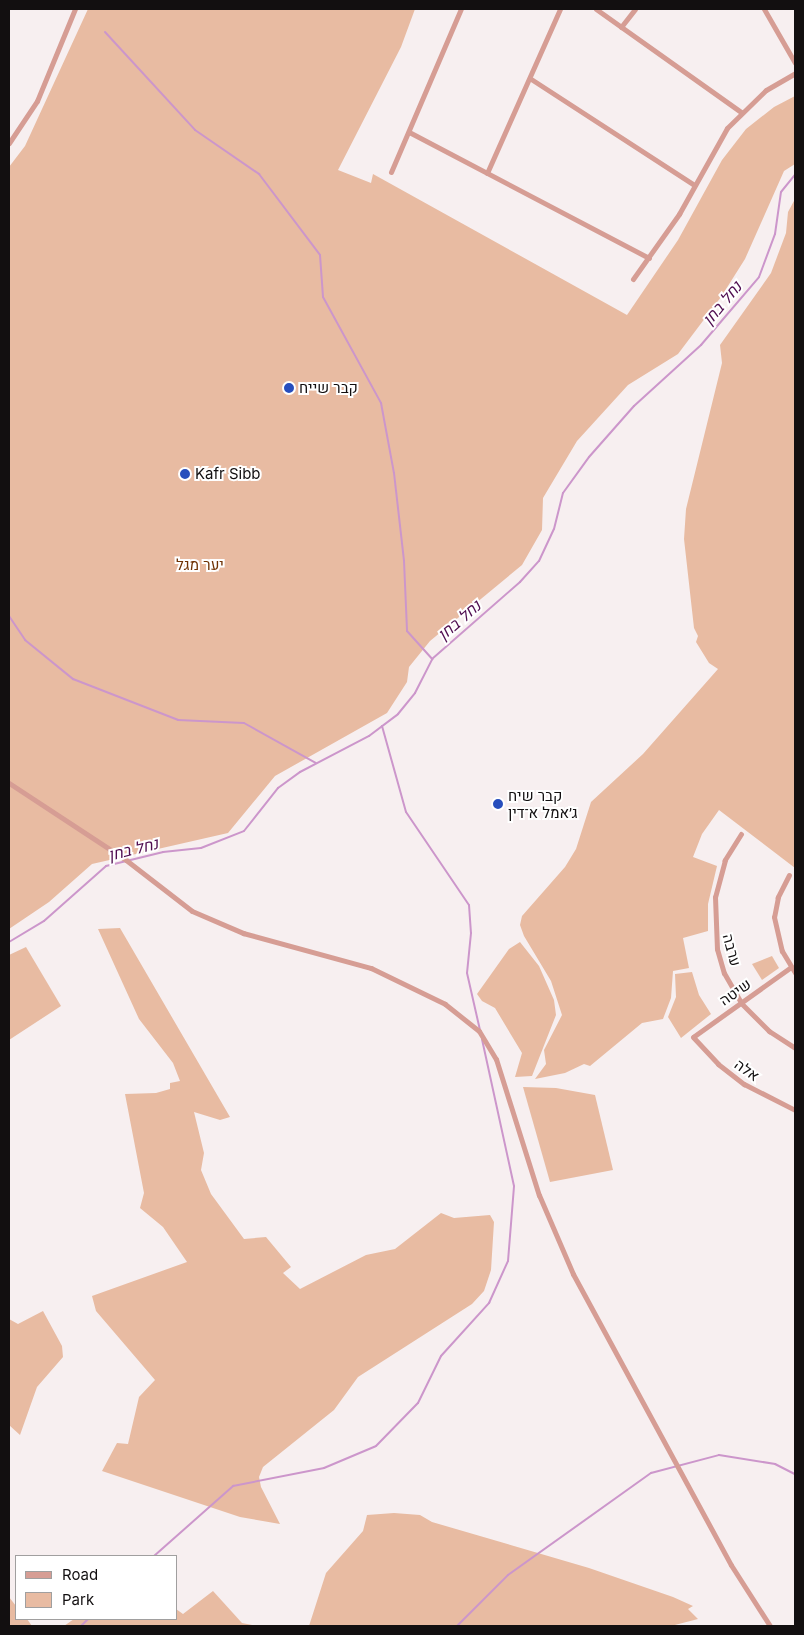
<!DOCTYPE html>
<meta charset="utf-8">
<style>
body{margin:0}
#map{position:relative;width:804px;height:1635px;overflow:hidden;background:#f7eff0;font-family:Inter,Heebo,sans-serif}
div>[style]{position:absolute}
[style*='--x']{left:calc(var(--x)*1px);top:calc(var(--y)*1px);width:calc(var(--w)*1px);rotate:calc(var(--a)*1deg)}
.green>*{inset:0;background:#e8bba2}
.stream>*{height:2px;margin:-1px;padding:0 1px;transform-origin:1px;border-radius:1px;background:#cc96cb}
.minor>*{height:5px;margin:-2.5px;padding:0 2.5px;transform-origin:2.5px;border-radius:2.5px;background:#d69d94}
.dots>*{width:14px;height:14px;translate:-50% -50%;box-sizing:border-box;border:2px solid #fff;border-radius:50%}
span{translate:-50% -50%;white-space:nowrap;text-align:center;line-height:1.15;-webkit-text-stroke:4px #fff;paint-order:stroke}
.poi-label{font-size:15px;color:#120f10}
.left{translate:0 -50%;text-align:left}
.park-label{font-size:15px;color:#6f3204}
.street-label{font-size:15px;color:#120f10}
.water-label{font-size:16px;color:#4f0d50;font-style:italic}
.frame{position:absolute;inset:0;border:10px solid #120f10;pointer-events:none}
.legend{position:absolute;left:15px;top:1555px;width:162px;height:65px;box-sizing:border-box;background:#fff;border:1px solid #a09f9f;margin:0;padding:6px 9px;list-style:none;font-size:15px;color:#120f10}
.legend li{display:flex;align-items:center;gap:10px;height:25px}
.legend b{width:25px;border:1px solid #a09f9f}
</style>
<div id="map">
<div class="green">
<div style="clip-path:polygon(88px 9px,415px 9px,401px 47px,338px 170px,371px 183px,373px 174px,627px 315px,678px 240px,722px 160px,746px 129px,774px 107px,795px 96px,795px 164px,784px 171px,745px 259px,721px 297px,678px 354px,628px 385px,577px 441px,543px 498px,542px 530px,522px 565px,430px 641px,409px 667px,407px 682px,387px 713px,275px 776px,228px 833px,92px 864px,49px 902px,9px 929px,9px 167px,25px 146px)"></div>
<div style="clip-path:polygon(795px 199px,795px 868px,719px 810px,702px 834px,693px 857px,717px 866px,708px 904px,708px 931px,683px 938px,689px 968px,673px 971px,671px 998px,663px 1019px,642px 1023px,590px 1066px,584px 1064px,565px 1073px,535px 1079px,546px 1064px,544px 1050px,562px 1015px,551px 981px,524px 936px,520px 925px,522px 916px,565px 867px,576px 849px,591px 802px,643px 754px,718px 669px,709px 663px,696px 642px,698px 636px,694px 628px,684px 539px,686px 509px,722px 363px,720px 345px,771px 273px,786px 233px,788px 212px)"></div>
<div style="clip-path:polygon(120px 928px,230px 1117px,220px 1120px,194px 1112px,204px 1153px,201px 1170px,211px 1194px,244px 1239px,266px 1237px,291px 1267px,283px 1273px,300px 1289px,366px 1255px,395px 1249px,441px 1213px,454px 1218px,490px 1215px,494px 1222px,491px 1270px,484px 1291px,472px 1304px,358px 1377px,334px 1410px,263px 1467px,259px 1477px,261px 1487px,280px 1524px,240px 1517px,102px 1471px,117px 1443px,128px 1444px,139px 1397px,155px 1380px,96px 1311px,92px 1296px,187px 1262px,163px 1227px,140px 1208px,144px 1193px,125px 1094px,156px 1093px,170px 1089px,170px 1083px,180px 1081px,173px 1063px,139px 1019px,98px 929px)"></div>
<div style="clip-path:polygon(520px 942px,539px 966px,554px 1000px,556px 1015px,532px 1076px,515px 1077px,522px 1053px,495px 1008px,482px 1001px,477px 994px,509px 949px)"></div>
<div style="clip-path:polygon(26px 947px,61px 1006px,9px 1040px,9px 955px)"></div>
<div style="clip-path:polygon(772px 956px,779px 968px,762px 980px,752px 964px)"></div>
<div style="clip-path:polygon(692px 972px,699px 995px,711px 1014px,681px 1038px,668px 1017px,676px 997px,675px 974px)"></div>
<div style="clip-path:polygon(523px 1087px,556px 1088px,595px 1095px,613px 1170px,550px 1182px)"></div>
<div style="clip-path:polygon(43px 1311px,62px 1346px,63px 1357px,37px 1387px,20px 1435px,9px 1425px,9px 1319px,18px 1324px)"></div>
<div style="clip-path:polygon(394px 1513px,420px 1515px,432px 1522px,589px 1568px,673px 1597px,693px 1606px,688px 1609px,698px 1619px,671px 1626px,309px 1626px,326px 1573px,363px 1531px,367px 1515px)"></div>
<div style="clip-path:polygon(213px 1591px,242px 1623px,257px 1626px,64px 1626px,74px 1619px,176px 1619px,176px 1609px,183px 1614px)"></div>
<div style="clip-path:polygon(9px 1597px,16px 1606px,16px 1619px,27px 1619px,32px 1626px,9px 1626px)"></div>
</div>
<div class="stream">
<div style="--x:105;--y:32;--w:133;--a:47.4"></div>
<div style="--x:195;--y:130;--w:78;--a:34.5"></div>
<div style="--x:259;--y:174;--w:101;--a:53"></div>
<div style="--x:320;--y:255;--w:42;--a:85.9"></div>
<div style="--x:323;--y:297;--w:121;--a:61.3"></div>
<div style="--x:381;--y:403;--w:71;--a:79.5"></div>
<div style="--x:394;--y:473;--w:89;--a:83.5"></div>
<div style="--x:404;--y:561;--w:70;--a:87.5"></div>
<div style="--x:407;--y:631;--w:38;--a:48"></div>
<div style="--x:9;--y:616;--w:29;--a:56"></div>
<div style="--x:25;--y:640;--w:62;--a:39.1"></div>
<div style="--x:73;--y:679;--w:113;--a:21.3"></div>
<div style="--x:178;--y:720;--w:66;--a:2.6"></div>
<div style="--x:244;--y:723;--w:82;--a:29.1"></div>
<div style="--x:382;--y:726;--w:89;--a:74.4"></div>
<div style="--x:406;--y:812;--w:112;--a:55.9"></div>
<div style="--x:469;--y:905;--w:28;--a:86"></div>
<div style="--x:471;--y:933;--w:40;--a:95.7"></div>
<div style="--x:467;--y:973;--w:58;--a:77.2"></div>
<div style="--x:9;--y:942;--w:41;--a:-31"></div>
<div style="--x:44;--y:921;--w:83;--a:-41.6"></div>
<div style="--x:106;--y:866;--w:59;--a:-13.8"></div>
<div style="--x:163;--y:852;--w:38;--a:-6"></div>
<div style="--x:201;--y:848;--w:46;--a:-21.6"></div>
<div style="--x:244;--y:831;--w:55;--a:-51.7"></div>
<div style="--x:278;--y:788;--w:27;--a:-36"></div>
<div style="--x:300;--y:772;--w:78;--a:-27.6"></div>
<div style="--x:369;--y:736;--w:36;--a:-37"></div>
<div style="--x:398;--y:714;--w:27;--a:-51"></div>
<div style="--x:415;--y:693;--w:38;--a:-63"></div>
<div style="--x:432;--y:659;--w:117;--a:-41.2"></div>
<div style="--x:520;--y:582;--w:28;--a:-48"></div>
<div style="--x:539;--y:561;--w:35;--a:-65"></div>
<div style="--x:554;--y:529;--w:37;--a:-76"></div>
<div style="--x:563;--y:493;--w:44;--a:-54.2"></div>
<div style="--x:589;--y:457;--w:68;--a:-48.6"></div>
<div style="--x:634;--y:406;--w:91;--a:-42.3"></div>
<div style="--x:701;--y:345;--w:89;--a:-49.5"></div>
<div style="--x:759;--y:277;--w:46;--a:-69.6"></div>
<div style="--x:775;--y:234;--w:42;--a:-81.9"></div>
<div style="--x:781;--y:192;--w:22;--a:-51"></div>
<div style="--x:154;--y:1556;--w:106;--a:-41.5"></div>
<div style="--x:233;--y:1486;--w:93;--a:-11.2"></div>
<div style="--x:324;--y:1468;--w:56;--a:-22.9"></div>
<div style="--x:376;--y:1446;--w:60;--a:-45.7"></div>
<div style="--x:418;--y:1403;--w:52;--a:-63.9"></div>
<div style="--x:441;--y:1356;--w:72;--a:-47.8"></div>
<div style="--x:489;--y:1303;--w:46;--a:-65.7"></div>
<div style="--x:508;--y:1261;--w:75;--a:-85.4"></div>
<div style="--x:514;--y:1186;--w:150;--a:-102.3"></div>
<div style="--x:81;--y:1626;--w:10;--a:-45"></div>
<div style="--x:457;--y:1626;--w:72;--a:-45"></div>
<div style="--x:508;--y:1575;--w:176;--a:-35.5"></div>
<div style="--x:651;--y:1473;--w:70;--a:-14.8"></div>
<div style="--x:719;--y:1455;--w:57;--a:9.1"></div>
<div style="--x:775;--y:1464;--w:22;--a:27"></div>
</div>
<div class="minor">
<div style="--x:596;--y:9;--w:178;--a:35.4"></div>
<div style="--x:764;--y:9;--w:62;--a:60.1"></div>
<div style="--x:621;--y:27;--w:23;--a:-52"></div>
<div style="--x:531;--y:79;--w:194;--a:33"></div>
<div style="--x:409;--y:132;--w:271;--a:27.7"></div>
<div style="--x:9;--y:143;--w:50;--a:-56.3"></div>
<div style="--x:37;--y:101;--w:100;--a:-67.6"></div>
<div style="--x:391;--y:172;--w:177;--a:-66.8"></div>
<div style="--x:487;--y:173;--w:180;--a:-66"></div>
<div style="--x:633;--y:279;--w:80;--a:-54.7"></div>
<div style="--x:679;--y:214;--w:98;--a:-60.8"></div>
<div style="--x:727;--y:128;--w:54;--a:-44.3"></div>
<div style="--x:766;--y:90;--w:34;--a:-30"></div>
<div style="--x:9;--y:783;--w:140;--a:33.3"></div>
<div style="--x:126;--y:860;--w:83;--a:37.7"></div>
<div style="--x:192;--y:911;--w:56;--a:23.3"></div>
<div style="--x:243;--y:933;--w:133;--a:15.3"></div>
<div style="--x:371;--y:968;--w:82;--a:25.9"></div>
<div style="--x:445;--y:1004;--w:43;--a:38.5"></div>
<div style="--x:479;--y:1031;--w:33;--a:59"></div>
<div style="--x:496;--y:1059;--w:143;--a:72.5"></div>
<div style="--x:539;--y:1195;--w:86;--a:66.7"></div>
<div style="--x:573;--y:1274;--w:331;--a:61.5"></div>
<div style="--x:731;--y:1565;--w:72;--a:57.4"></div>
<div style="--x:741;--y:834;--w:31;--a:122"></div>
<div style="--x:725;--y:860;--w:38;--a:105"></div>
<div style="--x:715;--y:897;--w:52;--a:87.8"></div>
<div style="--x:717;--y:949;--w:25;--a:74"></div>
<div style="--x:724;--y:973;--w:34;--a:60"></div>
<div style="--x:741;--y:1003;--w:40;--a:45"></div>
<div style="--x:769;--y:1031;--w:31;--a:33"></div>
<div style="--x:789;--y:875;--w:25;--a:117"></div>
<div style="--x:778;--y:897;--w:20;--a:101"></div>
<div style="--x:774;--y:917;--w:35;--a:77"></div>
<div style="--x:782;--y:951;--w:26;--a:59"></div>
<div style="--x:791;--y:967;--w:120;--a:144.5"></div>
<div style="--x:693;--y:1037;--w:37;--a:47"></div>
<div style="--x:718;--y:1064;--w:33;--a:38"></div>
<div style="--x:744;--y:1084;--w:57;--a:27"></div>
</div>
<div class="dots">
<div style="left:289px;top:388px;background:#274ebd"></div>
<div style="left:185px;top:474px;background:#274ebd"></div>
<div style="left:498px;top:804px;background:#274ebd"></div>
</div>
<div class="poi-label">
<span class="left" style="left:299px;top:388px">קבר שייח</span>
<span class="left" style="left:195px;top:474px">Kafr Sibb</span>
<span class="left" style="left:508px;top:804px">קבר שיח<br>ג׳אמל א־דין</span>
</div>
<div class="park-label">
<span style="left:200px;top:565px">יער מגל</span>
</div>
<div class="street-label">
<span style="left:732px;top:950px;rotate:75deg">ערבה</span>
<span style="left:735px;top:992px;rotate:-35deg">שיטה</span>
<span style="left:747px;top:1070px;rotate:36deg">אלה</span>
</div>
<div class="water-label">
<span style="left:722px;top:303px;rotate:-50deg">נחל בחן</span>
<span style="left:459px;top:620px;rotate:-41deg">נחל בחן</span>
<span style="left:133px;top:849px;rotate:-14deg">נחל בחן</span>
</div>
<div class="frame"></div>
<ul class="legend">
<li><b style="height:6px;background:#d69d94"></b>Road</li>
<li><b style="height:14px;background:#e8bba2"></b>Park</li>
</ul>
</div>
